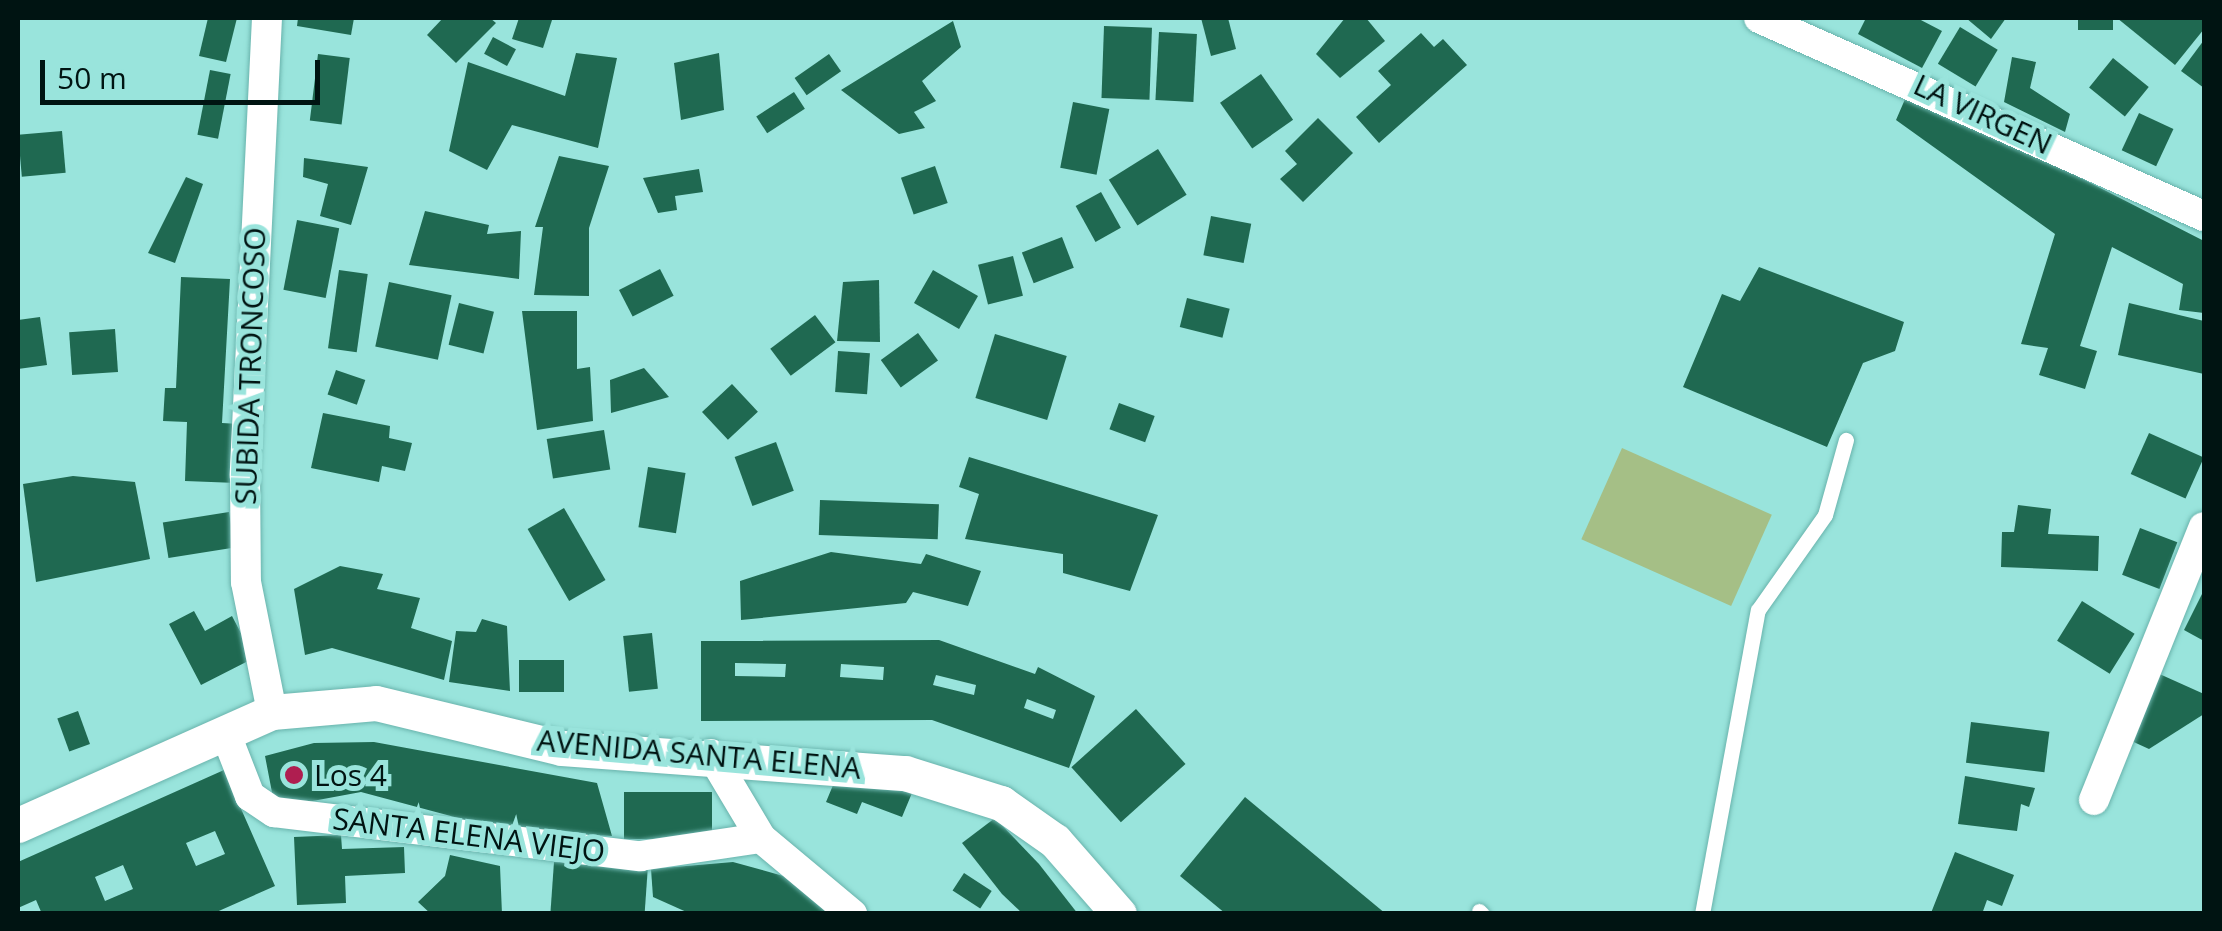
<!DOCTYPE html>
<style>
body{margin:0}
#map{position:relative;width:2222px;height:931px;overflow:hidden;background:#99e4dc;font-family:"Open Sans",sans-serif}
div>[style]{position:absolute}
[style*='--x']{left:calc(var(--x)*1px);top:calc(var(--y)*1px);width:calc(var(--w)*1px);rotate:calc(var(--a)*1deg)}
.green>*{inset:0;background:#a5bf86;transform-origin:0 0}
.building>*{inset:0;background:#1f6951;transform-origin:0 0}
.roads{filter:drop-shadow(0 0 2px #69b3ac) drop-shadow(0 0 2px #69b3ac)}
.service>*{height:15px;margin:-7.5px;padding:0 7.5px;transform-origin:7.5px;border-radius:7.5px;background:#fff}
.minor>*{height:30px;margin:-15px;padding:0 15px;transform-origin:15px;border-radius:15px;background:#fff}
.tertiary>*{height:35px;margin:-17.5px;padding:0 17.5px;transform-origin:17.5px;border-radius:17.5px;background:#fff}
.dots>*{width:28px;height:28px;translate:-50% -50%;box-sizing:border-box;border:5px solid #99e4dc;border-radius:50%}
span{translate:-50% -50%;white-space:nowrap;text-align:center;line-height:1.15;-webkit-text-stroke:10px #99e4dc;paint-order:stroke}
.street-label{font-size:30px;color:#001412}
.poi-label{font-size:30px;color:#001412}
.left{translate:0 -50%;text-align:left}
.frame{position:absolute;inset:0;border:20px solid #001412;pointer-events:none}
.scale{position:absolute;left:40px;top:60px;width:280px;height:45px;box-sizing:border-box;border:5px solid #001412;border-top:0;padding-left:12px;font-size:30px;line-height:35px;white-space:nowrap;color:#001412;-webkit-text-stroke:8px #99e4dc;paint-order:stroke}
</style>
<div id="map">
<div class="green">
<div style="left:1622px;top:448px;width:164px;height:100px;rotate:24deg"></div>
</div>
<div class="building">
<div style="clip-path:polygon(208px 18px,237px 18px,226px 62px,199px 56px)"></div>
<div style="clip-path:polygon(298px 18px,354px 18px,351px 35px,297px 26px)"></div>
<div style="clip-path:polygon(443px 18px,490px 18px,496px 23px,456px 63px,427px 35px)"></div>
<div style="clip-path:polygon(519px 18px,552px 20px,543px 48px,512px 39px)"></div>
<div style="clip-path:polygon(1201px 18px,1228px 18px,1236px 49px,1211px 56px)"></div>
<div style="clip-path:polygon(1345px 18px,1366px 18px,1385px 41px,1340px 78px,1316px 54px)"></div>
<div style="clip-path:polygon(1866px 18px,1917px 18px,1942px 31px,1922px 68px,1858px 34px)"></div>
<div style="clip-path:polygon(1966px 18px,2006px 18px,1991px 39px)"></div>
<div style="left:2078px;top:18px;width:35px;height:12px"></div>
<div style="clip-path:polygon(2117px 18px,2203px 18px,2204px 29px,2175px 65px)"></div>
<div style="clip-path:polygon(953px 21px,961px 47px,922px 81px,936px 101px,914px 112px,925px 128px,899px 134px,841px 90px)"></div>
<div style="left:1104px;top:26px;width:48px;height:72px;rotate:2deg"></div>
<div style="left:1960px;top:27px;width:44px;height:43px;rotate:31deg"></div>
<div style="left:1159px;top:32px;width:38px;height:68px;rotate:3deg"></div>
<div style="clip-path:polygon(1421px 33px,1434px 47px,1443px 39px,1467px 65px,1379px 143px,1356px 117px,1391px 85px,1378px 71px)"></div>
<div style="left:493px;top:37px;width:26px;height:19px;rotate:28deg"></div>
<div style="clip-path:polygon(2204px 40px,2204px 88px,2181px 71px)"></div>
<div style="clip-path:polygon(576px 53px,617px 58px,598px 148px,512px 125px,487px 170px,449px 151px,468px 62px,565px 96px)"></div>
<div style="clip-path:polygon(719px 53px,724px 110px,681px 120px,674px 63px)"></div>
<div style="left:318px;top:54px;width:32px;height:67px;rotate:7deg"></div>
<div style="left:829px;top:54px;width:21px;height:42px;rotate:55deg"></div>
<div style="clip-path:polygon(2012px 57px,2036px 62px,2030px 88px,2070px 114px,2065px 132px,2004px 102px)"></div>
<div style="left:2113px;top:58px;width:46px;height:38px;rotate:39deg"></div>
<div style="left:210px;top:70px;width:21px;height:66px;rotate:11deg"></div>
<div style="left:1261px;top:74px;width:56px;height:50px;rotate:55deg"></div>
<div style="clip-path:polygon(1909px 90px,2204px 241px,2204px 313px,2179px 310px,2183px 284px,2112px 247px,2080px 346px,2097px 351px,2085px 389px,2039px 375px,2048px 348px,2021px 344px,2055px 234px,1896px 120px)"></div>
<div style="left:794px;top:92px;width:20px;height:45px;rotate:57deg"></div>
<div style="left:1073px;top:102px;width:37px;height:67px;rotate:11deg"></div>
<div style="left:2139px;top:113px;width:38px;height:41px;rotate:25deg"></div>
<div style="clip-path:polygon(1318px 118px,1353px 153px,1303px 202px,1280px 179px,1297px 164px,1285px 151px)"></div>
<div style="left:62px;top:131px;width:42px;height:44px;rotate:85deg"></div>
<div style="left:1158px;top:149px;width:54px;height:58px;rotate:58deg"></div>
<div style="clip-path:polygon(559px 156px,609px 166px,589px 228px,589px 296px,534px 295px,543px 227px,535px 227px)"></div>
<div style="clip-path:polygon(304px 158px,368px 167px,351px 225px,320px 216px,328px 184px,303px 177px)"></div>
<div style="left:935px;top:166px;width:39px;height:36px;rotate:71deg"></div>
<div style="clip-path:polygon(699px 169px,703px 192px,675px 196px,677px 210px,658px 213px,643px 178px)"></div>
<div style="clip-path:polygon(186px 177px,203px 184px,175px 263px,148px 253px)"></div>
<div style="left:1101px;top:192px;width:41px;height:29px;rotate:61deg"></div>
<div style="clip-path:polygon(425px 211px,489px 225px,487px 234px,521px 231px,519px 279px,409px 265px)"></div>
<div style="left:1211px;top:216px;width:41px;height:40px;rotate:11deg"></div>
<div style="left:297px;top:220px;width:43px;height:71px;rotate:11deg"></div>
<div style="left:1062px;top:237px;width:33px;height:43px;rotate:69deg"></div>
<div style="left:1013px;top:256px;width:41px;height:36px;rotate:76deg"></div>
<div style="clip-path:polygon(1759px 267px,1904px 322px,1895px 351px,1863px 363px,1827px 447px,1683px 387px,1722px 294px,1740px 301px)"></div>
<div style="left:660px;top:269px;width:30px;height:46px;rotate:63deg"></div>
<div style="left:339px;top:270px;width:29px;height:79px;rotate:8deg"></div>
<div style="left:933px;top:270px;width:52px;height:38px;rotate:30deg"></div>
<div style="clip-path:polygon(181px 277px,230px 279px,222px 423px,239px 424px,237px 483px,185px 481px,187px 422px,163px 421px,165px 388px,176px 388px)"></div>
<div style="clip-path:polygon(879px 280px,880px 342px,837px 341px,843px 282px)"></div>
<div style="left:389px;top:282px;width:64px;height:66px;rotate:12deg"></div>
<div style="left:1187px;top:298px;width:44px;height:30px;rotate:14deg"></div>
<div style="left:459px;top:303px;width:36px;height:43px;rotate:14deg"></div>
<div style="clip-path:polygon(2129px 303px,2204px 321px,2204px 374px,2118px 355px)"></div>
<div style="clip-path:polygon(522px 311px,577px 311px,577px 369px,590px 367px,593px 421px,537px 430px)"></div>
<div style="left:815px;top:315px;width:34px;height:56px;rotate:53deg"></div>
<div style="clip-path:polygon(40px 317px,47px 365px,18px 369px,18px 320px)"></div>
<div style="left:115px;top:329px;width:43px;height:46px;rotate:86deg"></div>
<div style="left:918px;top:333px;width:34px;height:46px;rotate:54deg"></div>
<div style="left:995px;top:334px;width:75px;height:67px;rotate:17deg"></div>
<div style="left:838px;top:351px;width:32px;height:41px;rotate:4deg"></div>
<div style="clip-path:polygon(644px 368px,669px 397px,611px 413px,610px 380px)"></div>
<div style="left:336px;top:370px;width:31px;height:26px;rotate:19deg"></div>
<div style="left:732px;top:384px;width:38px;height:41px;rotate:47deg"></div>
<div style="left:1119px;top:403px;width:38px;height:28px;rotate:20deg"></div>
<div style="clip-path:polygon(323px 413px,390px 426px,389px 438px,412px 443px,405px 471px,382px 466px,379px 482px,311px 468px)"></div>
<div style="left:604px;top:430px;width:40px;height:58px;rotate:81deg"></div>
<div style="left:2149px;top:433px;width:60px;height:45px;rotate:24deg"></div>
<div style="left:776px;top:442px;width:52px;height:44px;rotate:70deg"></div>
<div style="clip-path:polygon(969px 457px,1158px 515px,1130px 591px,1063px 573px,1063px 554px,965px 539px,979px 494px,959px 487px)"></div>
<div style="left:648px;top:467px;width:38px;height:61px;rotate:9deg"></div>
<div style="clip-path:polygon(73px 476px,135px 482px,150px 559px,36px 582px,23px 484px)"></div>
<div style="left:820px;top:500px;width:119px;height:35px;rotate:2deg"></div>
<div style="clip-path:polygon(2018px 505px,2051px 509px,2048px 534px,2099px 536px,2098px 571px,2001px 567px,2002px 532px,2014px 532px)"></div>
<div style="left:564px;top:508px;width:83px;height:42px;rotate:60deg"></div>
<div style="left:229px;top:512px;width:36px;height:67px;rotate:81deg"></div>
<div style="left:2140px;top:528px;width:40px;height:50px;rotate:21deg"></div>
<div style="clip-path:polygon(831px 552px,921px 564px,926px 554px,981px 571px,968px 606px,913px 592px,906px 603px,741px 620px,740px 581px)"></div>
<div style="clip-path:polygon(340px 566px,383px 574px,377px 589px,420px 598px,411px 628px,452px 641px,444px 680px,332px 648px,305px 655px,294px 589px)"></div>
<div style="clip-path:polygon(2204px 590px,2204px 641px,2184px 630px)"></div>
<div style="left:2082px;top:601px;width:62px;height:47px;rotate:32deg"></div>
<div style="clip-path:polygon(194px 611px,205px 631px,232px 616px,254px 658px,201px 685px,169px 624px)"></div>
<div style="clip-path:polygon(482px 619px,507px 626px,510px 691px,449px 682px,456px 631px,476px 632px)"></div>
<div style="left:652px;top:633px;width:56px;height:29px;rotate:84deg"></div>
<div style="clip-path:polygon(evenodd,939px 640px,1035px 674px,1038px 667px,1095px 696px,1069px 768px,932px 720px,701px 721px,701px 641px,939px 640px,735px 663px,786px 664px,785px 677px,735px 676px,735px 663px,939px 640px,841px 664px,884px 667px,883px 680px,840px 677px,841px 664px,939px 640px,936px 675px,976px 685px,974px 695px,933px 685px,936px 675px,939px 640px,1027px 699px,1056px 710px,1053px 719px,1024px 708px,1027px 699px)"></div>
<div style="left:519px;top:660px;width:45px;height:32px"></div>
<div style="clip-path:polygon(2155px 672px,2204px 694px,2204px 714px,2149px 749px,2125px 738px)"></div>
<div style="left:1136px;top:709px;width:74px;height:87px;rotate:48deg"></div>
<div style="left:78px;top:711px;width:35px;height:22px;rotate:70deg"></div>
<div style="left:1971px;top:722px;width:79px;height:41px;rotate:7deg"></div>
<div style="clip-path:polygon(374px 742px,597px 783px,612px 836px,503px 830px,361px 792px,275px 808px,265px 756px,314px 743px)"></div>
<div style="clip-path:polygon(evenodd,224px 770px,275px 886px,212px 914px,42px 914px,36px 900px,18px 908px,18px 862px,224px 770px,215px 831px,225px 854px,196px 866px,186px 843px,215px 831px,224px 770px,123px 865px,133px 889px,105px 901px,95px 877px,123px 865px)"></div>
<div style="clip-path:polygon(1965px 776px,2035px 788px,2029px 807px,2021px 804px,2017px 831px,1958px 824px)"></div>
<div style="clip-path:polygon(836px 778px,871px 778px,912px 793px,902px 817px,862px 802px,857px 814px,826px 802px)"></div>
<div style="left:712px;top:792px;width:47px;height:88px;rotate:90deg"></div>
<div style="clip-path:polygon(1245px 797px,1386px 914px,1226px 914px,1180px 876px)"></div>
<div style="clip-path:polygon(995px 818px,1039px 864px,1078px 914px,1023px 914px,1002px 894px,962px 843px)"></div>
<div style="clip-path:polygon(341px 835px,342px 849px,404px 847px,405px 873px,345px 876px,346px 903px,297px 905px,294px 837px)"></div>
<div style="clip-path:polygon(1955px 852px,2014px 875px,2002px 906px,1987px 900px,1982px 914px,1931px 913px)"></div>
<div style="clip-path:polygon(450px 855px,500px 866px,502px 914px,431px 914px,418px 902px,445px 876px)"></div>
<div style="left:554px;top:862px;width:94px;height:52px;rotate:4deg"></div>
<div style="clip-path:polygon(733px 862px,787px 877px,838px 914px,691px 914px,653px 897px,651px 869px)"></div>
<div style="left:964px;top:873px;width:33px;height:21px;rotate:33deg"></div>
</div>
<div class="roads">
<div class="service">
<div style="--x:1479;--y:911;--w:4;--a:45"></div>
<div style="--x:1702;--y:914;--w:309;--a:-79.6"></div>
<div style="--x:1758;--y:610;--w:116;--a:-54.8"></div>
<div style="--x:1825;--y:515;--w:78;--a:-74.4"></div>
</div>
<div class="minor">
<div style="--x:267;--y:18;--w:458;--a:92.8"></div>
<div style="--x:245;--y:475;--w:107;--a:89.5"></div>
<div style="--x:246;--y:582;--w:133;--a:78.7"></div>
<div style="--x:1759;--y:18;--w:487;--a:24"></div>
<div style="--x:225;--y:732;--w:69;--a:68.7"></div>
<div style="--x:250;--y:796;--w:29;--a:34"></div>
<div style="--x:274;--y:812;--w:369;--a:6.9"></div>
<div style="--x:640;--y:856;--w:122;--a:-8.5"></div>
<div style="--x:711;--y:754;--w:98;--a:59.2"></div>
<div style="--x:761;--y:838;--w:119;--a:39.9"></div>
<div style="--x:2094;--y:800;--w:294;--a:-68.1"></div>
</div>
<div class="tertiary">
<div style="--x:18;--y:825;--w:278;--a:-24"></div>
<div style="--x:272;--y:712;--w:104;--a:-4.9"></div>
<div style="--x:376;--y:703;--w:191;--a:13.6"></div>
<div style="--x:562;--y:748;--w:344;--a:4.2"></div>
<div style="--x:905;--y:773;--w:101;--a:17.4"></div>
<div style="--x:1001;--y:803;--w:66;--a:35.1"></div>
<div style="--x:1055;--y:841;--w:97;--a:48.8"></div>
</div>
</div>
<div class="dots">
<div style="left:294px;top:775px;background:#af1e50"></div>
</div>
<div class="street-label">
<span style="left:1983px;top:114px;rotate:25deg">LA VIRGEN</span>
<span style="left:250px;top:366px;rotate:-88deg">SUBIDA TRONCOSO</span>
<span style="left:699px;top:754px;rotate:5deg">AVENIDA SANTA ELENA</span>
<span style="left:469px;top:835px;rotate:7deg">SANTA ELENA VIEJO</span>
</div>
<div class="poi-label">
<span class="left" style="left:314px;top:775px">Los 4</span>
</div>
<div class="frame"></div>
<div class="scale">50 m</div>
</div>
